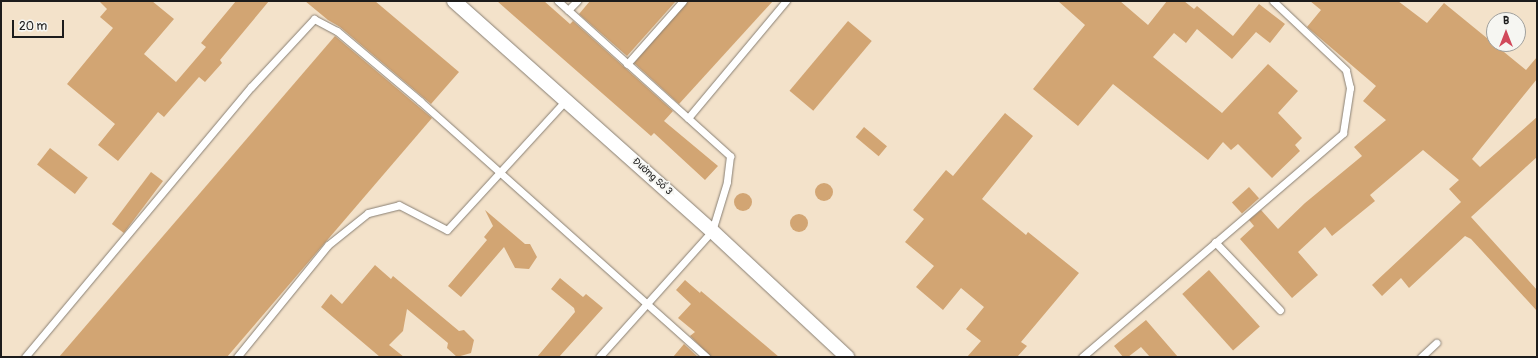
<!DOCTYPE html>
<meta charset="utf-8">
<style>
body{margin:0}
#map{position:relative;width:1538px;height:358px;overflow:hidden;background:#f3e2ca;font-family:Pangolin,sans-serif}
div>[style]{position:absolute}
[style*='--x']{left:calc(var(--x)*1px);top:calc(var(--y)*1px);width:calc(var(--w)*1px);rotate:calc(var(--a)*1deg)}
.building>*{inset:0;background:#d2a573;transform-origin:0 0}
.round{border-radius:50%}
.roads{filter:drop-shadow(0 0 1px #887f73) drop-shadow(0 0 1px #887f73)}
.lane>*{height:7px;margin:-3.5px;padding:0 3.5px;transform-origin:3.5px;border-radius:3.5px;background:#fff}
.street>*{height:14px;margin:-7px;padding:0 7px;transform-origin:7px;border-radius:7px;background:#fff}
span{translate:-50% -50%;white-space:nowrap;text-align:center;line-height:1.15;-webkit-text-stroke:3.5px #f6f6f2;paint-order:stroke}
.street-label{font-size:10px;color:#1c1c1c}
.frame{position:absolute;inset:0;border:2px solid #1c1c1c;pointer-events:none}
.north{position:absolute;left:1486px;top:12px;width:40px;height:40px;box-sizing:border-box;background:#f6f6f2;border:1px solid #9f9f9c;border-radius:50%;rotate:0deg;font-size:11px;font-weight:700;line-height:16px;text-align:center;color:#1c1c1c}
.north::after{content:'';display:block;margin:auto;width:14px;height:18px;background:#d1495b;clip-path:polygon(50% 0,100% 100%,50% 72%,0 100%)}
.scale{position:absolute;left:12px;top:20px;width:52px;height:18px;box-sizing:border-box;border:2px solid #1c1c1c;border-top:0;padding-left:5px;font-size:12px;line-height:14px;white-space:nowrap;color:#1c1c1c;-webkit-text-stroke:3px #f6f6f2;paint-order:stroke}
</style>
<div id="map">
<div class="building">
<div style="clip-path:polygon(99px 1px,152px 1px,174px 19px,144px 54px,176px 82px,206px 47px,201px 43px,236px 1px,269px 1px,220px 60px,222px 63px,205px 82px,199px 77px,164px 117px,158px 112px,118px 161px,98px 145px,115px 124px,67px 84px,113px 28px,100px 17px,107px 9px)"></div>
<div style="clip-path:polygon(305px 1px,375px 1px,459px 72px,431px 104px,340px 27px,328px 20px)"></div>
<div style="clip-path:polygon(497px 1px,544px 1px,570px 24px,573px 21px,673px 111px,664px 121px,718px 166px,705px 180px,654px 133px,651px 136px)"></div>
<div style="clip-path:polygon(590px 1px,676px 1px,627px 56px,579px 14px)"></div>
<div style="clip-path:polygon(688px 1px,773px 1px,679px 104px,634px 63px)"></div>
<div style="clip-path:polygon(1058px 1px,1120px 1px,1148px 25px,1167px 1px,1184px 1px,1194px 9px,1197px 6px,1233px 36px,1259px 4px,1285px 24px,1270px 43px,1256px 32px,1232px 59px,1197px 29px,1186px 43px,1174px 33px,1153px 57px,1222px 113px,1268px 64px,1298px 91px,1278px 113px,1302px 138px,1295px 145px,1300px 151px,1272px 178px,1238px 144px,1231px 150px,1223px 142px,1208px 160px,1113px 84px,1078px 126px,1033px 89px,1085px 25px)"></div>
<div style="clip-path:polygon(1310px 1px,1398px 1px,1427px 23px,1444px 3px,1526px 70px,1537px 57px,1537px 79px,1472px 159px,1480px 167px,1537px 117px,1537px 157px,1471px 217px,1537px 290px,1537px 311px,1471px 239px,1465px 236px,1409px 288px,1401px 278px,1382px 296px,1372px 285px,1461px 202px,1449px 189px,1459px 180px,1423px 150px,1370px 195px,1375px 201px,1332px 236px,1325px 227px,1298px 252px,1318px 275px,1292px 298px,1240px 239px,1254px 226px,1249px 220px,1261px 210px,1278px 229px,1305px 203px,1362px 156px,1354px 147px,1386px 120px,1363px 101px,1376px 86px,1307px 27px,1321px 10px)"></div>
<div style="left:848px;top:21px;width:31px;height:91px;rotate:40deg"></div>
<div style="clip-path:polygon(335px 36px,432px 118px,227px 357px,59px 357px)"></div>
<div style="clip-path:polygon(1005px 113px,1033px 136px,982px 199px,1026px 235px,1028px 232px,1079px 273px,1021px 342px,1027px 346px,1017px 357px,967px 357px,981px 341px,966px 329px,984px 307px,961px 288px,943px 310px,916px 287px,934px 266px,905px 242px,924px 219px,913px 210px,946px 170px,953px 176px)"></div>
<div style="left:864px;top:127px;width:30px;height:13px;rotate:40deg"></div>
<div style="left:50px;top:148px;width:48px;height:21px;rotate:38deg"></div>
<div style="left:151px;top:172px;width:15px;height:65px;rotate:37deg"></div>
<div class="round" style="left:815px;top:183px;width:18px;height:18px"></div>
<div style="left:1249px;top:187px;width:15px;height:23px;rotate:48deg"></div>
<div class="round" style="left:734px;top:193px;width:18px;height:18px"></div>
<div style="clip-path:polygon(485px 210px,525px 244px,530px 244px,537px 257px,529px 269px,515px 268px,504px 247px,461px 297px,448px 286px,487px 240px,484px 237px,493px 226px)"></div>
<div class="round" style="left:790px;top:214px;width:18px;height:18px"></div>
<div style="clip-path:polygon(375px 265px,391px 279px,393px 276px,459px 331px,464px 330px,474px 340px,471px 353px,457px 357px,447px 348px,448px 343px,407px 309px,403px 331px,389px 345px,404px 357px,380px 357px,321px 307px,331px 294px,342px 304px)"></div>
<div style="left:1209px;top:270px;width:76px;height:36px;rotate:48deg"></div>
<div style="clip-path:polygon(560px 278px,583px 297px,586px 294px,603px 308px,559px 357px,537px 357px,575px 312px,574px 308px,551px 289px)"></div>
<div style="clip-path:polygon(685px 280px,700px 293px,701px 291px,779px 357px,711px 357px,690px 336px,695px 332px,678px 318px,691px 304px,676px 290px)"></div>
<div style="clip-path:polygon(1146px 320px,1178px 357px,1150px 357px,1141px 347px,1128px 357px,1123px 357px,1114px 346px)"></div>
<div style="clip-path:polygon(684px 344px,698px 357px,673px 357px)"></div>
</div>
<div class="roads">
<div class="lane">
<div style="--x:558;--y:1;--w:232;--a:42"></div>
<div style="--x:730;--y:156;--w:26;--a:97"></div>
<div style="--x:727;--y:182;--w:51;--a:107"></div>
<div style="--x:712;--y:231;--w:169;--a:131.9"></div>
<div style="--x:568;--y:10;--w:13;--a:-45"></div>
<div style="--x:627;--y:64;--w:84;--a:-48.4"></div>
<div style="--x:688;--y:118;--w:153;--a:-50.1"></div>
<div style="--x:1215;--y:242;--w:94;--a:46.3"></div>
<div style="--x:25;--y:357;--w:352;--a:-50.1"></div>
<div style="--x:251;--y:87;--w:93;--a:-47.2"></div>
<div style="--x:314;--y:19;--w:26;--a:28"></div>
<div style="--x:337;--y:31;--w:109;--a:40.1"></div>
<div style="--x:420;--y:101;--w:384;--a:41.8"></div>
<div style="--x:237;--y:357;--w:144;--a:-50.9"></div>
<div style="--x:328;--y:245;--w:51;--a:-38.7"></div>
<div style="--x:368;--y:213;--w:32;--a:-14"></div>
<div style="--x:399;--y:205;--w:54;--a:27.5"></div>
<div style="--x:447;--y:230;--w:176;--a:-47.5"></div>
<div style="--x:1082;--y:357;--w:344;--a:-40.6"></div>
<div style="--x:1343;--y:133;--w:46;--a:-81.2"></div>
<div style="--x:1350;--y:88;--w:18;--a:-103"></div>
<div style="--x:1346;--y:70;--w:100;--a:-136.6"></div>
<div style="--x:1421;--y:357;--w:21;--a:-43"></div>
</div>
<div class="street">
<div style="--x:454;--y:1;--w:346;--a:41.7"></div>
<div style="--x:712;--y:231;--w:185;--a:43"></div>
</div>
</div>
<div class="street-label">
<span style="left:652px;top:177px;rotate:42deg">Đường Số 3</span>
</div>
<div class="frame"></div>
<div class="north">B</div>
<div class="scale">20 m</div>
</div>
